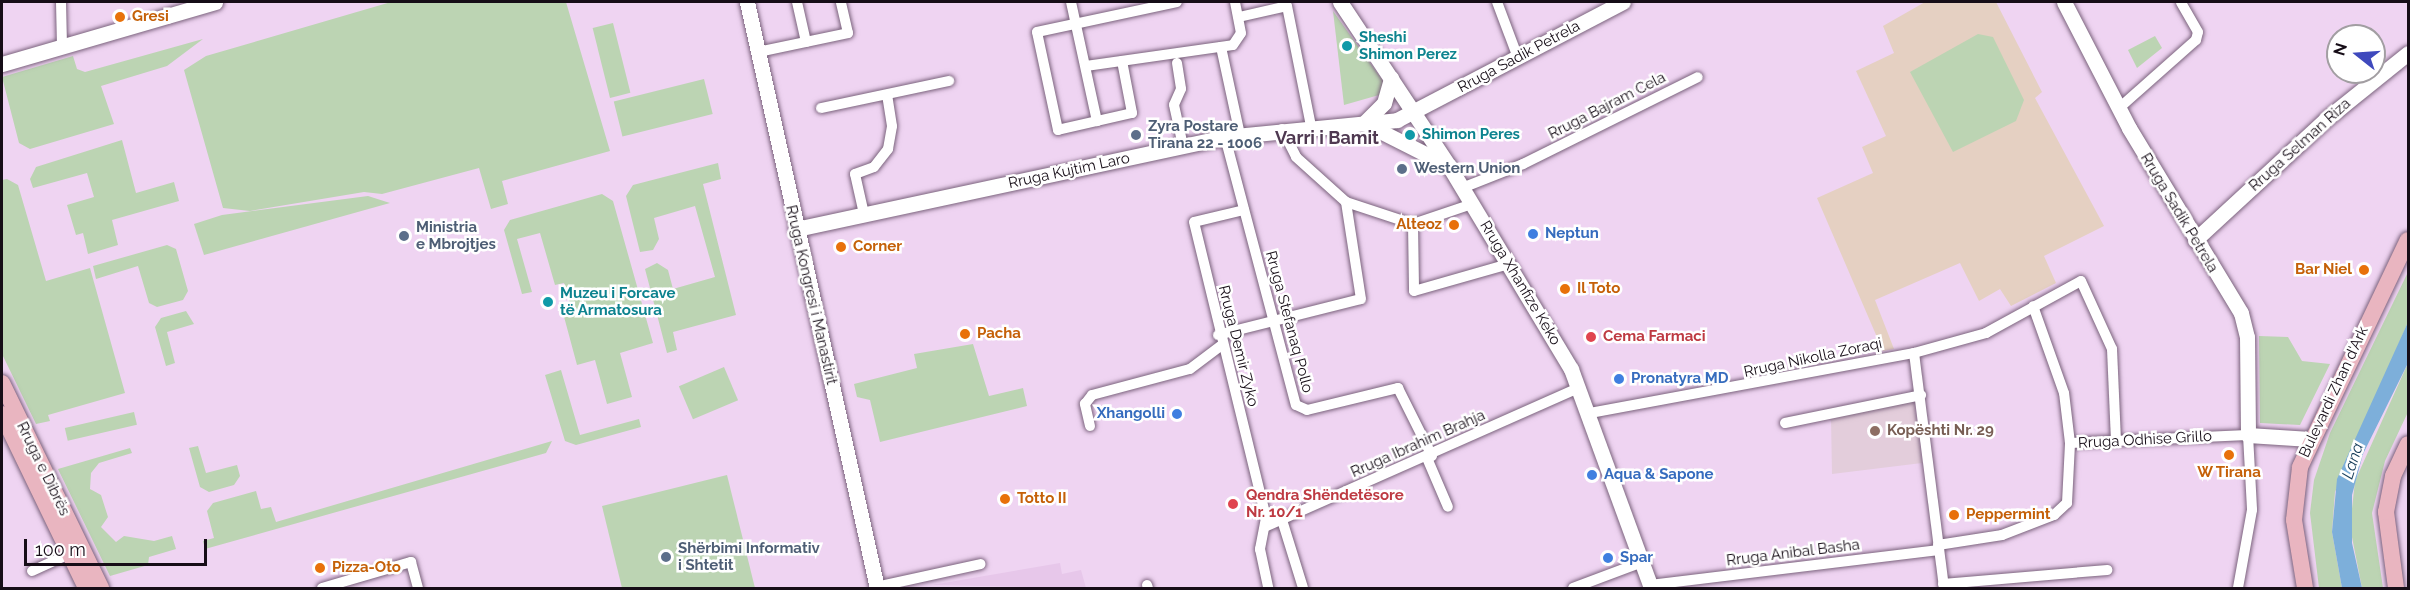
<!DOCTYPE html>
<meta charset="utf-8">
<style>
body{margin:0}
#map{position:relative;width:2410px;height:590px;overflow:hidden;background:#efd4f2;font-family:Raleway,sans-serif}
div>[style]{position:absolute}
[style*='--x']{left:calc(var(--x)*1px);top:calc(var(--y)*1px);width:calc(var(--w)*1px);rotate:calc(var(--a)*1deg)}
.built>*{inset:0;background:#e7c7ea}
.industrial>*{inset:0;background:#e5d0c2}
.education>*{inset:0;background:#e3cddb}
.green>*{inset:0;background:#bcd4b3;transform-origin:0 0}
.water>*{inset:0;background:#7dafda}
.roads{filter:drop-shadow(0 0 2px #7b637d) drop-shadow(0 0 2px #7b637d)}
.street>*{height:10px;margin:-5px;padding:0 5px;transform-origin:5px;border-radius:5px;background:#fff}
.secondary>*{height:15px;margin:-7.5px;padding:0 7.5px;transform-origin:7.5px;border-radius:7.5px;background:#fff}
.primary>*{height:16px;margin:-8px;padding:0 8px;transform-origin:8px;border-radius:8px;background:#e9b5c0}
.dots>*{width:16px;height:16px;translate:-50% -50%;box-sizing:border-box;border:3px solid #fff;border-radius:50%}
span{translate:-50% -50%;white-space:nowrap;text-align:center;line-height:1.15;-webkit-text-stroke:5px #fff;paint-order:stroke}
.food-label{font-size:15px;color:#c56008;font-weight:700}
.left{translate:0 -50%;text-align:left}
.right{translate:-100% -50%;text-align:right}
.culture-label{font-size:15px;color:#0d838f;font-weight:700}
.street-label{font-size:15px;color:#160d17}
.service-label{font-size:15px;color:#4e5e75;font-weight:700}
.shop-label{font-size:15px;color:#366cbe;font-weight:700}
.health-label{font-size:15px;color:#be3a42;font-weight:700}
.education-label{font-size:15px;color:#785e54;font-weight:700}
.water-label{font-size:16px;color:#163c59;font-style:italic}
.quarter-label{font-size:18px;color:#4f3951;font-weight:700}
.frame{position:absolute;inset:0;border:3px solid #160d17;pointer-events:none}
.north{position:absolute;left:2326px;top:24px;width:60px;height:60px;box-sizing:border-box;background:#fff;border:2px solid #a29ea2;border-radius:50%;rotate:287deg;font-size:16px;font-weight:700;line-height:24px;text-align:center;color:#160d17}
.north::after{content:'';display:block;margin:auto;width:21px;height:27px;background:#3f49bd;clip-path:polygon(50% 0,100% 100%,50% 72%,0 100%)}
.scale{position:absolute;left:24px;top:539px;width:183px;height:27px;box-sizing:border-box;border:3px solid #160d17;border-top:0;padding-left:8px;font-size:18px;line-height:21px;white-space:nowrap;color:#160d17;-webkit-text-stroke:4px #fff;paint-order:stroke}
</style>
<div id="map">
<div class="built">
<div style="clip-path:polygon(1060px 563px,1062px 574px,1081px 570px,1086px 588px,932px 585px)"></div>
</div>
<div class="industrial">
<div style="clip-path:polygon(1925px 2px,1996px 2px,2042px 92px,2035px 98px,2104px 226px,2044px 256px,2056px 283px,2011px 306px,2000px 289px,1979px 301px,1960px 263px,1875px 300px,1894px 349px,1883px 351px,1817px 198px,1873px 173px,1862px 147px,1886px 136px,1856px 71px,1894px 53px,1883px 26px)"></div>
</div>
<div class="education">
<div style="clip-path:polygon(1914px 400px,1922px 463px,1832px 474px,1831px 418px)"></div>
</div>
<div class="green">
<div style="clip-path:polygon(391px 2px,566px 2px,610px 151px,502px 181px,508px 204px,491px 209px,479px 168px,382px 194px,364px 192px,250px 211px,223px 208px,184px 70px,206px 56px)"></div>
<div style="clip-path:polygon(1333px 11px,1383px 81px,1379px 95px,1344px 105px)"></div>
<div style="left:613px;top:23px;width:72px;height:21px;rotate:76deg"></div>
<div style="clip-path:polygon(1978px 34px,1993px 37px,2024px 100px,2016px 121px,1953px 152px,1910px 72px)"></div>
<div style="clip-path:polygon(2155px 36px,2162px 48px,2137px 68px,2128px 50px)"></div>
<div style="clip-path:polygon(203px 39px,167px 66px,101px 86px,114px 124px,30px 149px,19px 143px,2px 77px,73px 56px,77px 69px,85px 72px)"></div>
<div style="left:704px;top:79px;width:36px;height:93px;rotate:76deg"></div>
<div style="clip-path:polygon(122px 140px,136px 193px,174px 182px,179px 201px,112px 220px,118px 245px,88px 254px,83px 233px,76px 235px,67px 205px,94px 197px,87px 173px,33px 188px,30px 179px,36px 167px)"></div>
<div style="clip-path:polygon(718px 163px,721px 179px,703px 184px,736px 315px,673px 332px,677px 350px,667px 353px,645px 269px,657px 263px,668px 270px,673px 289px,715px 277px,695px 206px,654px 218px,659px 239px,653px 250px,640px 252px,626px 196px,633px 185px)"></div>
<div style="clip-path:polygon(7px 179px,18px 185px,46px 281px,90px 268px,125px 393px,48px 415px,50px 421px,36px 424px,2px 354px,2px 180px)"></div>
<div style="clip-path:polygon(602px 194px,613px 201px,653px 343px,620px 353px,632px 397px,607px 404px,595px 360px,577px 365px,563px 313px,572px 310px,564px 283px,555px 285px,540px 233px,517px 239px,532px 292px,522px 294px,504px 230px,510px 220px)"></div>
<div style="clip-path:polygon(368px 196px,390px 203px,204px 255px,194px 224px,222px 215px)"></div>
<div style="clip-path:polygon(167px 245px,176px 249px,188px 291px,183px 300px,157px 307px,149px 303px,138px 266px,96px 279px,93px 266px)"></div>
<div style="clip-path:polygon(2408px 272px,2408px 322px,2335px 492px,2332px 532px,2342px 588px,2319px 588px,2310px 513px,2314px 480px,2330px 433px)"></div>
<div style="clip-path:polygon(186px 311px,194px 324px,167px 332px,175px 363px,166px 366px,155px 327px,161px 318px)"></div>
<div style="clip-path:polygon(2259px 336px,2288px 337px,2302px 361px,2330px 364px,2300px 425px,2260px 423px)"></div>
<div style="clip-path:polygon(973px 344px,989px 396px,1023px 388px,1027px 406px,880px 442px,870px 400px,857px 397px,854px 384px,917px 368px,914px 354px)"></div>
<div style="clip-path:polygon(2408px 363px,2408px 412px,2385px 461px,2372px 513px,2383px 588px,2362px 588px,2350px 527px,2355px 481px)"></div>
<div style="left:724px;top:367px;width:36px;height:49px;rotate:67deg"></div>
<div style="clip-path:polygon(561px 370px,580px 435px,639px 419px,641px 427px,576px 445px,565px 441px,545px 375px)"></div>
<div style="left:134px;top:412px;width:13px;height:71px;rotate:77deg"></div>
<div style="clip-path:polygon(552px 441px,546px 453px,205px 549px,203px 541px,214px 538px,207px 511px,213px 503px,256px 491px,261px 509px,271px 507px,276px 522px)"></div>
<div style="clip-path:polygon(198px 446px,206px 473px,237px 465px,240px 476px,234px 485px,209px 492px,200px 487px,189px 448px)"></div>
<div style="clip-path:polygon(130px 448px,132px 453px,99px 463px,91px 473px,90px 489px,101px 495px,108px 517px,101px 527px,116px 542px,124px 536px,154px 541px,172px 536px,176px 549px,149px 557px,148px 565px,110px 576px,58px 469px)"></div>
<div style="clip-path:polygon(727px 475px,755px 588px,622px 588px,602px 506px)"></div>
</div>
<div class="water">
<div style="clip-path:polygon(2408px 322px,2408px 363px,2363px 454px,2352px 495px,2352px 543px,2362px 588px,2342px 588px,2332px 532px,2337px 479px)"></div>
</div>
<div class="roads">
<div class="street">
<div style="--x:61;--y:2;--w:45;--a:88.7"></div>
<div style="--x:797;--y:2;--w:41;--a:77.3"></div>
<div style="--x:1071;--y:2;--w:122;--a:77.7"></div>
<div style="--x:1497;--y:2;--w:60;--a:69.4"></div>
<div style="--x:1239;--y:17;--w:49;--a:-12.9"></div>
<div style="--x:1287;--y:6;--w:122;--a:78.7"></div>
<div style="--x:1221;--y:47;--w:90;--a:77.8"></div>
<div style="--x:758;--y:52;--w:92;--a:-11.9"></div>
<div style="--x:848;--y:33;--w:32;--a:-103"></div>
<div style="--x:1122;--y:61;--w:53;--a:79.1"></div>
<div style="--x:1132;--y:113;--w:76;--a:167.1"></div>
<div style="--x:1058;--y:130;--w:100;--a:-102.1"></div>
<div style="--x:1037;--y:32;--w:143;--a:-12.1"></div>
<div style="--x:1177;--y:63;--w:26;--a:81"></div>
<div style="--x:1181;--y:89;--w:17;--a:114"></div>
<div style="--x:1174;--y:105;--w:42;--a:77.6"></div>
<div style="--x:1086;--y:66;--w:148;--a:-8.1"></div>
<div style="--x:1233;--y:45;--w:14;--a:-56"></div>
<div style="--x:1241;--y:33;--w:32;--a:-101"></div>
<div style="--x:821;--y:108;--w:131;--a:-11.9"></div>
<div style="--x:2118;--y:109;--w:104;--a:-41.5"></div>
<div style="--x:2196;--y:40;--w:8;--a:-76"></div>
<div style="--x:2198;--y:32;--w:34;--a:-120"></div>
<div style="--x:1282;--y:129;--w:31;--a:63"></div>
<div style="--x:1296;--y:157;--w:67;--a:42"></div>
<div style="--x:1346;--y:202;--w:71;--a:18.2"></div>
<div style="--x:1413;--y:224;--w:62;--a:-18.7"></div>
<div style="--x:1225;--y:137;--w:277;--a:75.2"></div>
<div style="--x:1296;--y:405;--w:12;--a:24"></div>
<div style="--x:1307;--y:410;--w:94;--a:-13.6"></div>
<div style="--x:1398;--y:388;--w:76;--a:63.4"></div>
<div style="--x:1462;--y:188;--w:66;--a:-21.5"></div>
<div style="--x:1523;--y:164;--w:195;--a:-26.4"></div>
<div style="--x:1244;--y:210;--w:51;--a:166.5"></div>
<div style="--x:1194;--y:222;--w:305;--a:76.3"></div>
<div style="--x:1266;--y:518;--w:32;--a:101"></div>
<div style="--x:1260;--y:549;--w:40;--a:78"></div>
<div style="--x:864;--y:214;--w:41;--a:-102.7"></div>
<div style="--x:855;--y:174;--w:20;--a:-20"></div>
<div style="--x:874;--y:167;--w:23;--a:-52"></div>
<div style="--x:888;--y:149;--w:23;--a:-80"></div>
<div style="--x:892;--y:126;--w:31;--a:-99"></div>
<div style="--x:1413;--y:224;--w:67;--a:89.1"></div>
<div style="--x:1414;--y:291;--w:99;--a:-15.9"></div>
<div style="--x:1218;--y:335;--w:147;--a:-14.1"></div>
<div style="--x:1361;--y:299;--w:98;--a:-98.8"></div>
<div style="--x:1914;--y:353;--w:237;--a:82.7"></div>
<div style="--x:1590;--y:413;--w:330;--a:-10.5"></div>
<div style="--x:1914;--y:353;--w:75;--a:-15.5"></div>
<div style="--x:1986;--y:333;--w:108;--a:-28.7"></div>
<div style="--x:2081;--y:281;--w:75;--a:65.5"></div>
<div style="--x:2112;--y:349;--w:92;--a:87.5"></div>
<div style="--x:1785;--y:423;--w:139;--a:-11.6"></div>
<div style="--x:1090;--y:426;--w:23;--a:-103"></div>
<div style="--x:1085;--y:404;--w:11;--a:-52"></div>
<div style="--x:1092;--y:395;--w:101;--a:-14.9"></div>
<div style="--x:1190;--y:369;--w:39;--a:-37"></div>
<div style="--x:2070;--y:443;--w:178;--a:-2.6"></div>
<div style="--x:2248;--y:435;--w:75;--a:86.9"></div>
<div style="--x:2252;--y:510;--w:79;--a:100.2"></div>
<div style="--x:1427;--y:458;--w:53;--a:66.8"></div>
<div style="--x:1282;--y:520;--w:71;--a:72.8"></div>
<div style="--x:1267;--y:526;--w:342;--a:-23.9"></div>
<div style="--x:1938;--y:545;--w:65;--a:-8.9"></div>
<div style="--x:2002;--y:535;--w:56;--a:-21"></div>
<div style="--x:2054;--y:515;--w:18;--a:-43"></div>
<div style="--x:2067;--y:503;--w:60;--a:-87.1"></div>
<div style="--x:2070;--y:443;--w:50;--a:-96.8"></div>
<div style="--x:2064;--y:393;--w:92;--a:-109.6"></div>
<div style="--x:32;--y:571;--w:41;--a:-24.7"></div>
<div style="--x:1943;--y:584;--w:165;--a:-4.9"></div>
<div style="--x:1147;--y:585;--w:3;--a:72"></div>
<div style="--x:1650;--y:585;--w:291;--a:-6.9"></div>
<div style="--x:876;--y:587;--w:107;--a:-12.4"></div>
<div style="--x:322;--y:588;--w:93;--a:-16.3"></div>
<div style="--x:411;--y:562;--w:27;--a:75"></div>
<div style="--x:1573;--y:588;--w:74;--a:-20.6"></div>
</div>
<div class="secondary">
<div style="--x:747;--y:2;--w:600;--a:77.49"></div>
<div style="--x:1340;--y:2;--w:197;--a:56.4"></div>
<div style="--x:1449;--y:166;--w:237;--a:59"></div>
<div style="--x:1571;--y:369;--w:233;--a:69.9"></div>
<div style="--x:2064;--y:2;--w:142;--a:62.7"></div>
<div style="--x:2129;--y:128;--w:216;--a:58.8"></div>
<div style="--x:2241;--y:313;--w:25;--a:76"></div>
<div style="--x:2247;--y:337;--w:98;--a:89.4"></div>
<div style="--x:2248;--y:435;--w:62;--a:3.7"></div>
<div style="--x:2;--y:64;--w:222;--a:-16.2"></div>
<div style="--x:1364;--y:123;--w:28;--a:-45"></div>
<div style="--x:1384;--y:103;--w:26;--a:-74"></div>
<div style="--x:1366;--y:124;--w:93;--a:26.8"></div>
<div style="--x:796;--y:229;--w:439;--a:-12.1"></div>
<div style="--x:1225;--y:137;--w:173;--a:-5.6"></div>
<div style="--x:1397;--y:120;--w:255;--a:-27.6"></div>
<div style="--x:2195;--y:240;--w:178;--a:-42.7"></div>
<div style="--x:2326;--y:119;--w:105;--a:-38.8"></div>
</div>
<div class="primary">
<div style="--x:2;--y:383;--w:228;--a:64.2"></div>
<div style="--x:2;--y:414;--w:193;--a:64.2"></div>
<div style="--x:2305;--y:588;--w:69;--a:-99.2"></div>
<div style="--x:2294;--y:520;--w:53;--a:-83.5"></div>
<div style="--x:2300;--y:467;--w:251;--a:-64.6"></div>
<div style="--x:2396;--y:588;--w:77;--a:-97.5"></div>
<div style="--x:2386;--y:512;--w:37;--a:-79"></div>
<div style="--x:2393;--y:476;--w:35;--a:-65"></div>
</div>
</div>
<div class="dots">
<div style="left:120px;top:17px;background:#e8710a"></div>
<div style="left:1347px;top:46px;background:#0f9aa8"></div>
<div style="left:1136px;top:135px;background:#5c6f8a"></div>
<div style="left:1410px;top:135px;background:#0f9aa8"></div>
<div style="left:1402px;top:169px;background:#5c6f8a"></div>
<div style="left:1454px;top:225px;background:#e8710a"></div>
<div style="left:1533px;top:234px;background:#3f7fe0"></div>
<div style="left:404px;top:236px;background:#5c6f8a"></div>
<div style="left:841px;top:247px;background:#e8710a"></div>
<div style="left:2364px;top:270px;background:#e8710a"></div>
<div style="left:1565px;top:289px;background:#e8710a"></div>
<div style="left:548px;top:302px;background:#0f9aa8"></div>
<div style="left:965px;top:334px;background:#e8710a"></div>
<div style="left:1591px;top:337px;background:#e0444e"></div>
<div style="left:1619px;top:379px;background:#3f7fe0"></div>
<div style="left:1177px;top:414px;background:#3f7fe0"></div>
<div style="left:1875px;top:431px;background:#8d6e63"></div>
<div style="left:2229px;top:455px;background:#e8710a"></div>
<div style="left:1592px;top:475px;background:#3f7fe0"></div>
<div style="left:1005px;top:499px;background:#e8710a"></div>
<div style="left:1233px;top:504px;background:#e0444e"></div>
<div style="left:1954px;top:515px;background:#e8710a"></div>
<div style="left:666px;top:557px;background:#5c6f8a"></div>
<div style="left:1608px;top:558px;background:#3f7fe0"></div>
<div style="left:320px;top:568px;background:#e8710a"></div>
</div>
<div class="food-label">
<span class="left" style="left:132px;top:17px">Gresi</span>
<span class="right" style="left:1442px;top:225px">Alteoz</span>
<span class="left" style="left:853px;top:247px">Corner</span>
<span class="right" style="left:2352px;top:270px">Bar Niel</span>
<span class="left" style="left:1577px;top:289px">Il Toto</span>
<span class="left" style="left:977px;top:334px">Pacha</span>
<span style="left:2229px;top:473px">W Tirana</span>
<span class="left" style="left:1017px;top:499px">Totto II</span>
<span class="left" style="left:1966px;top:515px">Peppermint</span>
<span class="left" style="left:332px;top:568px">Pizza-Oto</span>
</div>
<div class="culture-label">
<span class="left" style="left:1359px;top:46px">Sheshi<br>Shimon Perez</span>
<span class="left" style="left:1422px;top:135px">Shimon Peres</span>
<span class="left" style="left:560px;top:302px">Muzeu i Forcave<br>të Armatosura</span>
</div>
<div class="street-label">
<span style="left:1519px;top:57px;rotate:-28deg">Rruga Sadik Petrela</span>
<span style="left:1607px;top:106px;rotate:-27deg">Rruga Bajram Cela</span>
<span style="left:2300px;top:145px;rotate:-42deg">Rruga Selman Riza</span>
<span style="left:1069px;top:171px;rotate:-12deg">Rruga Kujtim Laro</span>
<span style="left:2179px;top:213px;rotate:59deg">Rruga Sadik Petrela</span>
<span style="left:1520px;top:283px;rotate:59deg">Rruga Xhanfize Keko</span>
<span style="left:811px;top:295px;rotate:77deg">Rruga Kongresi i Manastirit</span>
<span style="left:1289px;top:322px;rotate:75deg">Rruga Stefanaq Pollo</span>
<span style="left:1238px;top:346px;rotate:76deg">Rruga Demir Zyko</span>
<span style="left:1813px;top:358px;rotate:-12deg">Rruga Nikolla Zoraqi</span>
<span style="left:2334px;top:392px;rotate:-65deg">Bulevardi Zhan d'Ark</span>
<span style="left:2145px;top:440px;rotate:-3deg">Rruga Odhise Grillo</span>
<span style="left:1418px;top:444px;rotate:-24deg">Rruga Ibrahim Brahja</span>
<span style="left:43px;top:469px;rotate:64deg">Rruga e Dibrës</span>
<span style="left:1793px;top:553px;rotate:-7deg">Rruga Anibal Basha</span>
</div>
<div class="service-label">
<span class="left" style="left:1148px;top:135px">Zyra Postare<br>Tirana 22 - 1006</span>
<span class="left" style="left:1414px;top:169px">Western Union</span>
<span class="left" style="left:416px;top:236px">Ministria<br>e Mbrojtjes</span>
<span class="left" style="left:678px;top:557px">Shërbimi Informativ<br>i Shtetit</span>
</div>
<div class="shop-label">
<span class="left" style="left:1545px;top:234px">Neptun</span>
<span class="left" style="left:1631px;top:379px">Pronatyra MD</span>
<span class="right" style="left:1165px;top:414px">Xhangolli</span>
<span class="left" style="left:1604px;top:475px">Aqua &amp; Sapone</span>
<span class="left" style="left:1620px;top:558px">Spar</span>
</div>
<div class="health-label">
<span class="left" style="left:1603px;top:337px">Cema Farmaci</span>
<span class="left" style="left:1246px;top:504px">Qendra Shëndetësore<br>Nr. 10/1</span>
</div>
<div class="education-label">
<span class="left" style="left:1887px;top:431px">Kopështi Nr. 29</span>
</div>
<div class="water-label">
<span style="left:2353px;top:461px;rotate:-72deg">Lana</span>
</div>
<div class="quarter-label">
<span style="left:1327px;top:138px">Varri i Bamit</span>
</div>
<div class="frame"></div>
<div class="north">N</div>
<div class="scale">100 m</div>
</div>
